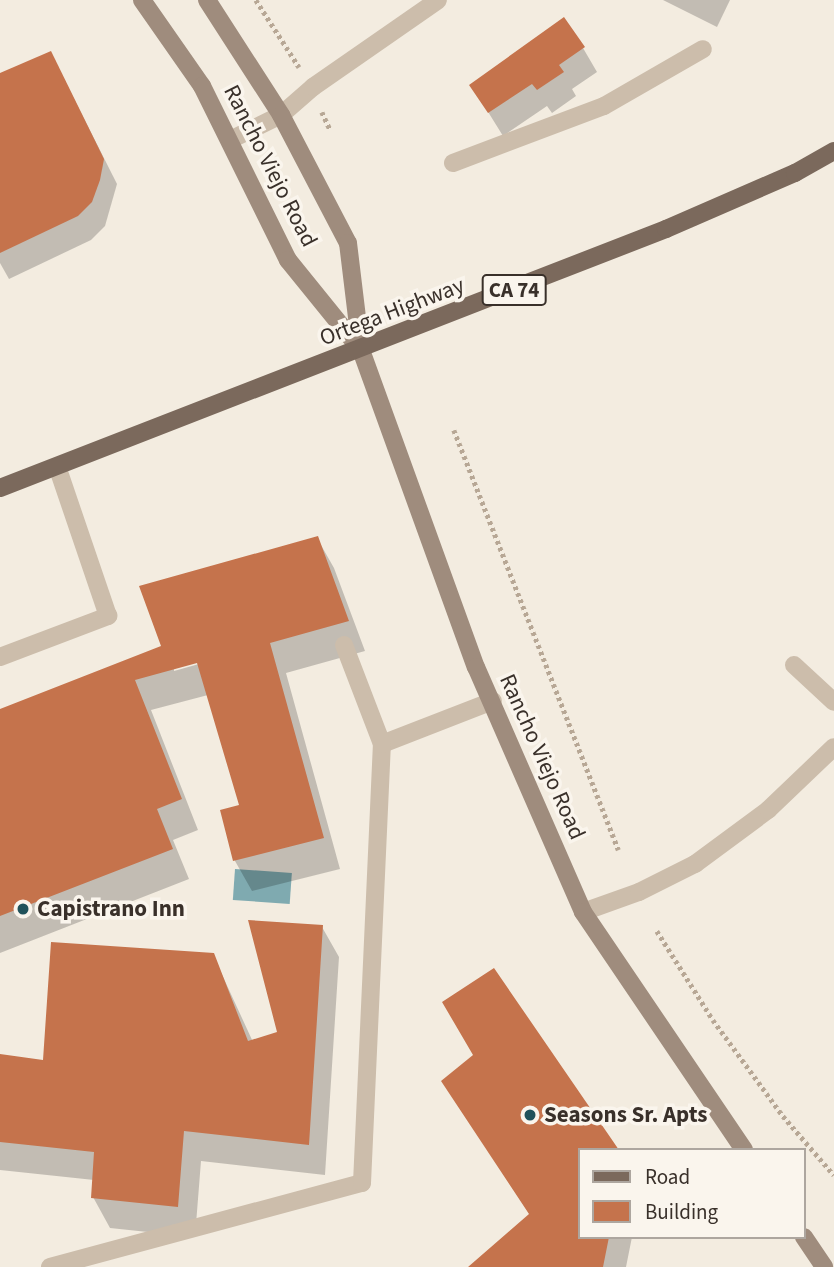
<!DOCTYPE html>
<style>
body{margin:0}
#map{position:relative;width:834px;height:1267px;overflow:hidden;background:#f3ece0;font-family:"Source Sans 3",sans-serif}
div>[style]{position:absolute}
[style*='--x']{left:calc(var(--x)*1px);top:calc(var(--y)*1px);width:calc(var(--w)*1px);rotate:calc(var(--a)*1deg)}
.water>*{inset:0;background:#7faab0;transform-origin:0 0}
.shadow>*{inset:0;background:#0003}
.building>*{inset:0;background:#c5734c}
.path>*{height:4.5px;margin-top:-2.25px;transform-origin:0;background:repeating-linear-gradient(90deg,#b7a795 0 3.5px,transparent 0 7px)}
.service>*{height:18px;margin:-9px;padding:0 9px;transform-origin:9px;border-radius:9px;background:#ccbdab}
.minor>*{height:18px;margin:-9px;padding:0 9px;transform-origin:9px;border-radius:9px;background:#ccbdab}
.secondary>*{height:18px;margin:-9px;padding:0 9px;transform-origin:9px;border-radius:9px;background:#9f8c7d}
.primary>*{height:18px;margin:-9px;padding:0 9px;transform-origin:9px;border-radius:9px;background:#7b695c}
.dots>*{width:19px;height:19px;translate:-50% -50%;box-sizing:border-box;border:4px solid #faf5ed;border-radius:50%}
span{translate:-50% -50%;white-space:nowrap;text-align:center;line-height:1.15;-webkit-text-stroke:7px #faf5ed;paint-order:stroke}
.shield-label span{padding:2px 5px;background:#faf5ed;border:2px solid;border-radius:5px;-webkit-text-stroke-width:0}
.shield-label{font-size:21px;color:#39302a;font-weight:700}
.street-label{font-size:23px;color:#39302a}
.poi-label{font-size:23px;color:#39302a;font-weight:700}
.left{translate:0 -50%;text-align:left}
.legend{position:absolute;left:578px;top:1148px;width:228px;height:91px;box-sizing:border-box;background:#faf5ed;border:2px solid #ada69f;margin:0;padding:9px 12px;list-style:none;font-size:21px;color:#39302a}
.legend li{display:flex;align-items:center;gap:14px;height:35px}
.legend b{width:35px;border:2px solid #ada69f}
</style>
<div id="map">
<div class="water">
<div style="left:235px;top:869px;width:57px;height:31px;rotate:4deg"></div>
</div>
<div class="shadow">
<div style="clip-path:polygon(663px 0,730px 0,717px 27px)"></div>
<div style="clip-path:polygon(583px 48px,597px 72px,572px 89px,576px 96px,552px 113px,547px 106px,503px 136px,472px 86px)"></div>
<div style="clip-path:polygon(51px 53px,117px 184px,105px 226px,91px 240px,9px 279px,0 263px,0 75px)"></div>
<div style="clip-path:polygon(evenodd,317px 538px,334px 568px,365px 651px,286px 673px,340px 869px,252px 891px,235px 861px,222px 812px,241px 806px,208px 695px,151px 710px,198px 830px,173px 840px,189px 879px,0 953px,0 710px,163px 647px,317px 538px,205px 659px,206px 662px,174px 671px,174px 667px,205px 659px)"></div>
<div style="clip-path:polygon(322px 927px,339px 957px,325px 1175px,201px 1161px,195px 1237px,110px 1228px,93px 1197px,94px 1180px,0 1170px,0 1056px,44px 1062px,213px 955px,253px 1042px,279px 1033px)"></div>
<div style="clip-path:polygon(443px 1081px,580px 1150px,580px 1237px,632px 1237px,626px 1267px,471px 1267px,530px 1215px)"></div>
</div>
<div class="building">
<div style="clip-path:polygon(564px 17px,585px 47px,559px 65px,564px 72px,537px 90px,532px 84px,488px 113px,469px 85px)"></div>
<div style="clip-path:polygon(51px 51px,104px 159px,100px 180px,92px 202px,78px 216px,0 253px,0 73px)"></div>
<div style="clip-path:polygon(318px 536px,349px 621px,270px 643px,324px 838px,233px 861px,220px 810px,239px 805px,197px 663px,135px 680px,182px 799px,157px 809px,173px 849px,0 916px,0 709px,161px 646px,139px 586px)"></div>
<div style="clip-path:polygon(248px 920px,323px 925px,309px 1145px,184px 1131px,178px 1207px,91px 1198px,94px 1152px,0 1142px,0 1054px,43px 1060px,51px 942px,214px 953px,248px 1041px,277px 1032px)"></div>
<div style="clip-path:polygon(494px 968px,619px 1150px,580px 1150px,580px 1237px,609px 1237px,603px 1267px,468px 1267px,529px 1214px,441px 1081px,473px 1055px,442px 1002px)"></div>
</div>
<div class="path">
<div style="--x:256;--y:0;--w:80;--a:57.3"></div>
<div style="--x:322;--y:112;--w:19;--a:65"></div>
<div style="--x:454;--y:430;--w:451;--a:68.6"></div>
<div style="--x:657;--y:931;--w:105;--a:57.8"></div>
<div style="--x:713;--y:1020;--w:119;--a:53.9"></div>
<div style="--x:783;--y:1116;--w:78;--a:49.2"></div>
</div>
<div class="service">
<div style="--x:453;--y:163;--w:161;--a:-20.7"></div>
<div style="--x:604;--y:106;--w:114;--a:-29.9"></div>
<div style="--x:0;--y:657;--w:116;--a:-20.8"></div>
<div style="--x:108;--y:616;--w:158;--a:-108.8"></div>
<div style="--x:794;--y:665;--w:54;--a:42.8"></div>
<div style="--x:382;--y:744;--w:119;--a:-21.2"></div>
<div style="--x:583;--y:912;--w:59;--a:-19.7"></div>
<div style="--x:639;--y:892;--w:63;--a:-26.6"></div>
<div style="--x:695;--y:864;--w:91;--a:-36.5"></div>
<div style="--x:768;--y:810;--w:91;--a:-43.7"></div>
<div style="--x:50;--y:1267;--w:323;--a:-15.1"></div>
<div style="--x:362;--y:1183;--w:439;--a:-87.4"></div>
<div style="--x:382;--y:744;--w:106;--a:-111"></div>
</div>
<div class="minor">
<div style="--x:230;--y:140;--w:57;--a:-26.1"></div>
<div style="--x:281;--y:115;--w:43;--a:-41.2"></div>
<div style="--x:313;--y:87;--w:152;--a:-34.8"></div>
</div>
<div class="secondary">
<div style="--x:142;--y:0;--w:105;--a:55.1"></div>
<div style="--x:202;--y:86;--w:194;--a:63.7"></div>
<div style="--x:288;--y:260;--w:116;--a:51"></div>
<div style="--x:207;--y:0;--w:137;--a:57.2"></div>
<div style="--x:281;--y:115;--w:144;--a:62.4"></div>
<div style="--x:348;--y:243;--w:108;--a:83.1"></div>
<div style="--x:361;--y:350;--w:337;--a:70.1"></div>
<div style="--x:476;--y:667;--w:267;--a:66.4"></div>
<div style="--x:583;--y:912;--w:287;--a:55.9"></div>
<div style="--x:804;--y:1237;--w:36;--a:56"></div>
</div>
<div class="primary">
<div style="--x:0;--y:488;--w:715;--a:-21.25"></div>
<div style="--x:666;--y:229;--w:141;--a:-23.5"></div>
<div style="--x:795;--y:173;--w:45;--a:-29.4"></div>
</div>
<div class="dots">
<div style="left:23px;top:909px;background:#20525b"></div>
<div style="left:530px;top:1115px;background:#20525b"></div>
</div>
<div class="shield-label">
<span style="left:514px;top:290px">CA 74</span>
</div>
<div class="street-label">
<span style="left:270px;top:166px;rotate:63deg">Rancho Viejo Road</span>
<span style="left:392px;top:312px;rotate:-21deg">Ortega Highway</span>
<span style="left:542px;top:757px;rotate:66deg">Rancho Viejo Road</span>
</div>
<div class="poi-label">
<span class="left" style="left:37px;top:909px">Capistrano Inn</span>
<span class="left" style="left:544px;top:1115px">Seasons Sr. Apts</span>
</div>
<ul class="legend">
<li><b style="height:9px;background:#7b695c"></b>Road</li>
<li><b style="height:19px;background:#c5734c"></b>Building</li>
</ul>
</div>
